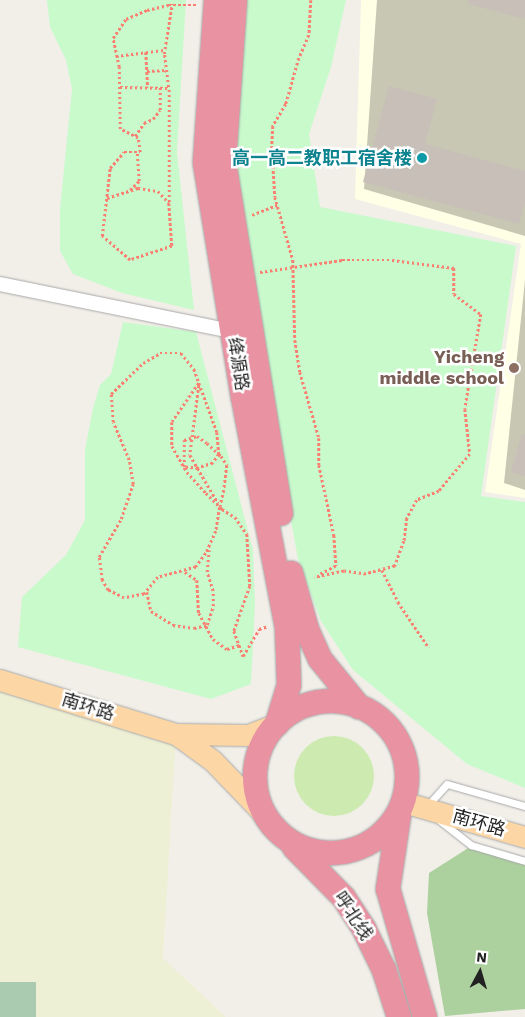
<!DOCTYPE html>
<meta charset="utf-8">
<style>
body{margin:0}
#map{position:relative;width:525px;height:1017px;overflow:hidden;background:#f2efe9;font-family:"Work Sans","Noto Sans SC",sans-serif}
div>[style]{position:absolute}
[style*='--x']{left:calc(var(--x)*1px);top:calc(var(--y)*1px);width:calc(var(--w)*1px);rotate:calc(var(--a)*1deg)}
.education>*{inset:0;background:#ffffe5}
.construction>*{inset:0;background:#c7c7b4}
.farmland>*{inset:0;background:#eef0d5}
.grass>*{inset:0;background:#cdebb0}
.round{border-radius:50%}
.forest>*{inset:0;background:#add19e}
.cemetery>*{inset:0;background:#aacbaf;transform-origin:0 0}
.park>*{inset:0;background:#c8facc}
.building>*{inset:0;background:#c7bfb8}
.path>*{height:2.5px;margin-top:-1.25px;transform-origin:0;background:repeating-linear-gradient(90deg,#fa8072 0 2.5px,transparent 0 5px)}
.roads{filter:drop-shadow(0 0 1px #a9a9a9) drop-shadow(0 0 1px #a9a9a9)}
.lane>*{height:7px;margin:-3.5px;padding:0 3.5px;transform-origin:3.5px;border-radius:3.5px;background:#fff}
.street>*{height:14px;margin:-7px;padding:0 7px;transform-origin:7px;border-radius:7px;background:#fff}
.primary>*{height:21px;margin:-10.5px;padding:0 10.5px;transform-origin:10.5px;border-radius:10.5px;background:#fcd6a4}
.highway>*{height:24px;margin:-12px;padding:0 12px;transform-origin:12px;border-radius:12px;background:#e892a2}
.highway>.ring{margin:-12px;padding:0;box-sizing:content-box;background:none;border:24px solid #e892a2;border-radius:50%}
.dots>*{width:14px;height:14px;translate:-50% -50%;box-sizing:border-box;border:2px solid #fff;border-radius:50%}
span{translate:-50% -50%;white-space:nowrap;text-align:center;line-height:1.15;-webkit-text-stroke:5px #fff;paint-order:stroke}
.culture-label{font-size:18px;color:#0d838f;font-weight:700}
.right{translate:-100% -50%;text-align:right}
.education-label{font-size:18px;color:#785e54;font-weight:700}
.street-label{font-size:18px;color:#222}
.north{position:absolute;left:455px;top:947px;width:50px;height:50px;-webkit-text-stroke:4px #fff;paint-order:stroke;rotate:6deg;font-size:14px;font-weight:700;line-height:20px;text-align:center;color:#222}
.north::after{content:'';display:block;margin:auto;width:18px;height:22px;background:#222;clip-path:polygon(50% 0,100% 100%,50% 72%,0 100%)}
</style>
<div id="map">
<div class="education">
<div style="clip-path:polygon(361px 0,525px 0,525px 498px,485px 492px,521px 244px,355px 199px)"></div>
</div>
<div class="construction">
<div style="clip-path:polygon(377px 0,525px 0,525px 236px,364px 189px)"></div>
<div style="clip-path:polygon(525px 280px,525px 490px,504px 483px)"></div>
</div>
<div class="farmland">
<div style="clip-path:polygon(0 680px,176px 734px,163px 958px,226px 1017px,35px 1017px,36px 983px,0 982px)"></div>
</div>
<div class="grass">
<div class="round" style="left:294px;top:736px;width:80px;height:80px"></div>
</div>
<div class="forest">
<div style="clip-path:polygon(473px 845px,525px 861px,525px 1009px,445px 1016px,427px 913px,429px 873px)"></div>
</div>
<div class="cemetery">
<div style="left:0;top:982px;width:36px;height:35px"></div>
</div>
<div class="park">
<div style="clip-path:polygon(47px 0,186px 0,177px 152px,194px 310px,122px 293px,73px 274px,60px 251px,60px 209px,72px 89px,66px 60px,50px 27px)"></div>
<div style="clip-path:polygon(242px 0,346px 0,331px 67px,309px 134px,320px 207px,516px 246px,481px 496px,525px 502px,525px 788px,467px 764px,353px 670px,321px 621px,298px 559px,263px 368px,232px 130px)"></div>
<div style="clip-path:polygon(123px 322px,196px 332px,253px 550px,255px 604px,251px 684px,211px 699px,18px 647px,22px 597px,66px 555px,85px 520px,85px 450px,93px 408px,100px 385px,111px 374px)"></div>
</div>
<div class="building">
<div style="clip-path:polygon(468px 0,525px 0,525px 19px,468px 4px)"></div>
<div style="clip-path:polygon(389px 86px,437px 99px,425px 144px,525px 171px,525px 202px,519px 224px,363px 182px)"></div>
<div style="clip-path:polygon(522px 434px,525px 435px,525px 476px,511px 472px)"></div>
</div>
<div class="path">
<div style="--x:311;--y:0;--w:35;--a:93"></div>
<div style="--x:309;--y:35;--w:25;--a:113"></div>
<div style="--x:299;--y:58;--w:48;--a:105.8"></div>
<div style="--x:286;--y:104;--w:26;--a:121"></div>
<div style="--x:273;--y:126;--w:20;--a:93"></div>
<div style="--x:272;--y:146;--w:51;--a:86.6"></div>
<div style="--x:275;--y:197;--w:66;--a:74.1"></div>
<div style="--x:293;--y:260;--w:80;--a:88.6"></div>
<div style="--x:295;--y:340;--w:32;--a:81"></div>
<div style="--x:300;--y:372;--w:69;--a:73.9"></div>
<div style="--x:319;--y:438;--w:27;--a:90"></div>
<div style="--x:319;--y:465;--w:72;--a:77.9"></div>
<div style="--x:334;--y:535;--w:31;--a:86"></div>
<div style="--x:336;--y:566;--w:19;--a:152"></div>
<div style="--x:146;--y:52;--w:35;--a:87"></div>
<div style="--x:116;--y:56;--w:48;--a:-7.1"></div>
<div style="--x:147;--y:71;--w:19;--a:-3"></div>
<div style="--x:120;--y:87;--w:48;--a:1.2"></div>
<div style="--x:135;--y:136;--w:16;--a:-55"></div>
<div style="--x:144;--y:123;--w:10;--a:-24"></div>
<div style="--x:153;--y:119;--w:11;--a:-52"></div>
<div style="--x:160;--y:110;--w:23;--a:-90"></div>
<div style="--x:130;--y:190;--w:13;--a:-45"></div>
<div style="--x:139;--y:181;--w:29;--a:-94"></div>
<div style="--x:107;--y:198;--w:33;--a:-18"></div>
<div style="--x:138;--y:188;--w:20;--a:9"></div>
<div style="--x:158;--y:191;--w:16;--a:47"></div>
<div style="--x:169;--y:203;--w:43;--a:86"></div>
<div style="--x:172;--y:246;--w:44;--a:161.6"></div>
<div style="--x:130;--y:260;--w:37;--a:-139"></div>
<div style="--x:102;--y:236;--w:68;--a:-83.3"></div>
<div style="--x:110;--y:168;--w:21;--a:-49"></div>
<div style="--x:124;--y:152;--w:16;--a:0"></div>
<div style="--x:140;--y:152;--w:14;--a:-98"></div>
<div style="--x:138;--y:138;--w:20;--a:-153"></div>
<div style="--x:120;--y:129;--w:62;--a:-90.9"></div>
<div style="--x:119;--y:67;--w:30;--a:-102"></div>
<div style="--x:113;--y:38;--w:23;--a:-56"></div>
<div style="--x:126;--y:19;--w:23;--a:-23"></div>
<div style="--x:147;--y:10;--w:22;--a:-13"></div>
<div style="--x:168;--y:5;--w:28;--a:0"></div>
<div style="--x:169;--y:202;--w:110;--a:-90"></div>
<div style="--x:169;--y:92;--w:38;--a:-97"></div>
<div style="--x:164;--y:54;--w:51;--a:-80.9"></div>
<div style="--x:252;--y:215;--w:27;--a:-22"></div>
<div style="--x:260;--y:272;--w:83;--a:-8.3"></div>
<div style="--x:342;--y:260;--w:50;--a:0"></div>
<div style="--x:392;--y:260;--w:63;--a:7.4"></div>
<div style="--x:454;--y:268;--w:26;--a:90"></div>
<div style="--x:454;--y:294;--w:34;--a:37"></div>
<div style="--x:481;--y:314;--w:96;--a:99.6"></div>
<div style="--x:465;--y:409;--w:45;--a:83.7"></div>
<div style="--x:470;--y:454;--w:48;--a:130"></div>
<div style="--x:439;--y:491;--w:24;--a:158"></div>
<div style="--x:417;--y:500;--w:21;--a:119"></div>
<div style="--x:407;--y:518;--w:23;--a:97"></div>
<div style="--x:404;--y:541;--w:27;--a:110"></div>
<div style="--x:395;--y:566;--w:30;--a:165"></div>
<div style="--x:366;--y:574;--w:22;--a:-172"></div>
<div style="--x:344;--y:571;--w:30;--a:168"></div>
<div style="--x:199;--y:383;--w:52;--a:69.8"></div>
<div style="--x:217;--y:432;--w:22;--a:85"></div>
<div style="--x:219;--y:454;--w:11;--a:124"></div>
<div style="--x:213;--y:463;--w:16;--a:162"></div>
<div style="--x:198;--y:468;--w:14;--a:-176"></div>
<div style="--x:184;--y:467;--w:27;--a:-90"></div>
<div style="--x:184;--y:440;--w:14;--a:-17"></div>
<div style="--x:197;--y:436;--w:12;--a:35"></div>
<div style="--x:207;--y:443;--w:16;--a:43"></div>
<div style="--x:219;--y:454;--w:3;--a:45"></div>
<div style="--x:221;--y:456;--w:11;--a:56"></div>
<div style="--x:227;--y:465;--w:25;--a:97"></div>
<div style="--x:224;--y:490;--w:17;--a:103"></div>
<div style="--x:220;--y:507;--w:5;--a:101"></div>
<div style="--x:219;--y:512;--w:19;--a:99"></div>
<div style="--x:216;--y:531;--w:24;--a:114"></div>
<div style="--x:206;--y:553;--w:17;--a:126"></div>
<div style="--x:196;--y:567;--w:39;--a:165"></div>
<div style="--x:158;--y:577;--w:22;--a:129"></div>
<div style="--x:144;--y:594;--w:20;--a:169"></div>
<div style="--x:124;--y:598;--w:18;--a:-153"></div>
<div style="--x:108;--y:590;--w:12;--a:-121"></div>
<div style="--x:102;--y:580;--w:23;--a:-97"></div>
<div style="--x:99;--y:557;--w:44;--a:-59.9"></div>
<div style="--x:121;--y:519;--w:37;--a:-71"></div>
<div style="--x:133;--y:484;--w:24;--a:-99"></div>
<div style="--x:129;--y:460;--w:41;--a:-112.8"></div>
<div style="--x:113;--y:422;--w:28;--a:-94"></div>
<div style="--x:111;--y:394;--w:45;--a:-44.1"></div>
<div style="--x:143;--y:363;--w:20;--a:-30"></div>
<div style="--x:160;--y:353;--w:21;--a:0"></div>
<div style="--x:181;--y:353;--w:21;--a:51"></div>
<div style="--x:194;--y:369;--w:15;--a:70"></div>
<div style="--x:199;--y:383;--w:47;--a:124.7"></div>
<div style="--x:172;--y:422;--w:24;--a:90"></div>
<div style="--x:172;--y:446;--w:30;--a:60"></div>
<div style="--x:187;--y:472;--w:28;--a:48"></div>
<div style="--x:206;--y:493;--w:23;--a:45"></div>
<div style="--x:222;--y:509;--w:15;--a:32"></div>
<div style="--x:235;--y:517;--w:21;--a:55"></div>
<div style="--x:247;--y:534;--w:52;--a:86.7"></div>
<div style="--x:250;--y:586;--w:48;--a:109.6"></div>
<div style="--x:234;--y:631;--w:27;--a:70"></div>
<div style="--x:243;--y:656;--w:31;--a:-59"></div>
<div style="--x:259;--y:629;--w:9;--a:-18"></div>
<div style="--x:199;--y:385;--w:71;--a:97.3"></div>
<div style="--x:190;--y:455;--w:56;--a:59.7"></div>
<div style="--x:382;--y:570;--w:36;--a:63"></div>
<div style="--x:398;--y:602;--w:55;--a:56"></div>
<div style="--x:185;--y:572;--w:14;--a:34"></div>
<div style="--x:197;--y:580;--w:33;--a:87"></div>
<div style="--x:199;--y:613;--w:30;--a:62"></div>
<div style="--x:213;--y:639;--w:17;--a:36"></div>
<div style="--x:227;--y:649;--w:13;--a:-18"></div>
<div style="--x:147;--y:592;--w:19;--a:78"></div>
<div style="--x:151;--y:611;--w:26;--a:32"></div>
<div style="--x:173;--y:625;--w:21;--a:8"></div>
<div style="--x:194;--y:628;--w:13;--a:-13"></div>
<div style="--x:207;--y:625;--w:20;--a:-72"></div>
<div style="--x:213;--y:606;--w:15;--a:-90"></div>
<div style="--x:213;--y:591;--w:20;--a:-108"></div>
<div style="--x:207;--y:572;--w:22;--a:-85"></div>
</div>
<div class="roads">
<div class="lane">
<div style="--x:428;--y:805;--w:28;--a:-48"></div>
<div style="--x:447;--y:784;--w:81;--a:15.8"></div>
<div style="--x:439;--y:820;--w:41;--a:38"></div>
<div style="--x:471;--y:845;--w:56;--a:16.5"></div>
</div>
<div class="street">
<div style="--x:0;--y:284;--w:237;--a:11.5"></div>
</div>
<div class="primary">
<div style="--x:0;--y:680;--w:184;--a:17.1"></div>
<div style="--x:176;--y:734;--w:72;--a:0.8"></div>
<div style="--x:248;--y:735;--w:31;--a:-21"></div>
<div style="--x:176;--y:734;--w:46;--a:36.1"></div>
<div style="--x:213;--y:761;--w:76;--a:46.1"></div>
<div style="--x:403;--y:802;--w:127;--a:16"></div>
</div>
<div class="highway">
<div style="--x:216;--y:0;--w:163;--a:93.9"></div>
<div style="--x:205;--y:163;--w:237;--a:80.8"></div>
<div style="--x:243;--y:397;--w:235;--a:79.2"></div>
<div style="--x:287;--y:628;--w:57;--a:88"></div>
<div style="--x:289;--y:685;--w:41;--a:107.1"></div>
<div style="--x:235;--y:0;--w:162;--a:93.9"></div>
<div style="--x:224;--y:162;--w:356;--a:80.8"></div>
<div style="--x:291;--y:573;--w:59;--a:74.3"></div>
<div style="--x:307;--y:630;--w:32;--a:66"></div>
<div style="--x:320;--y:659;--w:62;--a:50.9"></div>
<div class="ring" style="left:255px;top:701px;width:128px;height:128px"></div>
<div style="--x:399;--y:815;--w:75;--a:98.5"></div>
<div style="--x:388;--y:889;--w:133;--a:73.9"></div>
<div style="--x:294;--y:847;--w:71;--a:45.6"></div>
<div style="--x:344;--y:898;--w:37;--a:57"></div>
<div style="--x:364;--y:929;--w:46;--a:64"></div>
<div style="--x:384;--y:970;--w:49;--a:72.3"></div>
</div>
</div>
<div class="dots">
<div style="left:422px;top:158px;background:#0f9aa8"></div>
<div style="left:514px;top:368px;background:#8d6e63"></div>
</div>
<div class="culture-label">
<span class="right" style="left:412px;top:158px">高一高二教职工宿舍楼</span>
</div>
<div class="education-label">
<span class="right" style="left:504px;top:368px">Yicheng<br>middle school</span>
</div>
<div class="street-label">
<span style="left:238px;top:364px;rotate:81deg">绛源路</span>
<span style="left:88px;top:707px;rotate:17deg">南环路</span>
<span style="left:479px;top:823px;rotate:16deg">南环路</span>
<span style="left:353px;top:916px;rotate:57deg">呼北线</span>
</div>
<div class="north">N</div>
</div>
